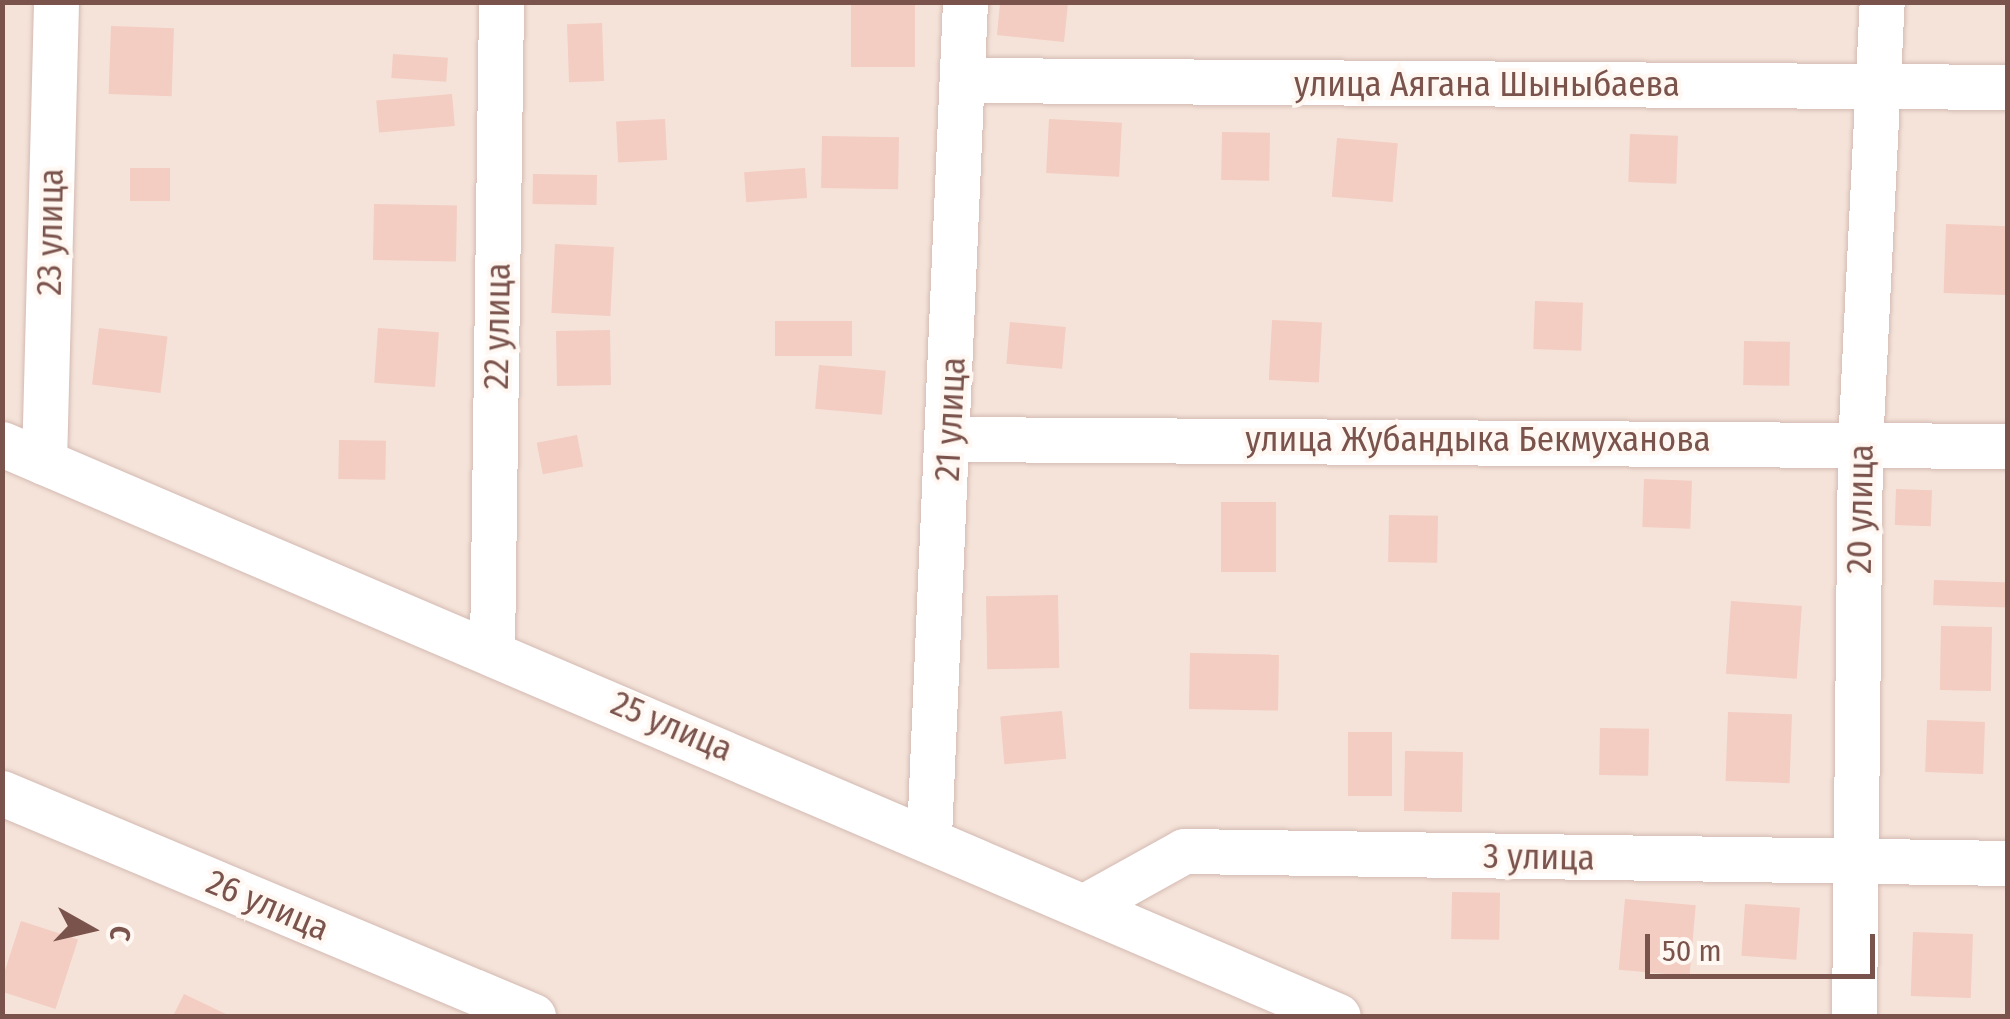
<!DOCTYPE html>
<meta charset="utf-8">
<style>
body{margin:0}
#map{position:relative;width:2010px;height:1019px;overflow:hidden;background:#fdf2eb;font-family:"Fira Sans Condensed",sans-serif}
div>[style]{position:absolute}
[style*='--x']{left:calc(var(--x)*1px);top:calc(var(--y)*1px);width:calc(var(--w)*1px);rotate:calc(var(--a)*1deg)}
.residential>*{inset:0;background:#f5e3d9;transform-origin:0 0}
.building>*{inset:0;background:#f3ccc2;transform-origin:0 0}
.roads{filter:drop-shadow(0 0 2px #d3bab2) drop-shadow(0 0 2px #d3bab2)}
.minor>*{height:45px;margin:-22.5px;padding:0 22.5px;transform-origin:22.5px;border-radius:22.5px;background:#fff}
span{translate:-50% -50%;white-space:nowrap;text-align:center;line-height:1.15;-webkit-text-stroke:8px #fff7f2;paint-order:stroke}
.street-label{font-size:35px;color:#7a534c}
.frame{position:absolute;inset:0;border:5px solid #7a534c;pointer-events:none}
.north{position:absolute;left:40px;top:879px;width:100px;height:100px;-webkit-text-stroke:8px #fff7f2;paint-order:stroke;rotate:98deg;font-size:28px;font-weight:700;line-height:40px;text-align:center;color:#7a534c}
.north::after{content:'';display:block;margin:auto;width:35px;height:45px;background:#7a534c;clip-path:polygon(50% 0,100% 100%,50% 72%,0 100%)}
.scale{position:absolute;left:1645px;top:934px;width:230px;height:45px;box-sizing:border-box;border:5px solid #7a534c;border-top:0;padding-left:12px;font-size:30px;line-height:35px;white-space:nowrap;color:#7a534c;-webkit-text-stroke:8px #fff7f2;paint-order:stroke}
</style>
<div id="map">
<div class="residential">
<div style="left:3px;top:3px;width:2004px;height:1013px"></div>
</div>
<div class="building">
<div style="left:851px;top:2px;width:64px;height:65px"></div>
<div style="clip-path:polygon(1000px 3px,1068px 3px,1064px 42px,997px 35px)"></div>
<div style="left:602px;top:23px;width:58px;height:35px;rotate:88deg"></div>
<div style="left:111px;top:26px;width:63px;height:68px;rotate:2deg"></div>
<div style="left:393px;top:54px;width:55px;height:24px;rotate:4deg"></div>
<div style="left:452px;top:94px;width:32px;height:76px;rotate:85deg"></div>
<div style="left:665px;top:119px;width:41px;height:49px;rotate:87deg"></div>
<div style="left:1049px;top:119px;width:73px;height:54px;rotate:3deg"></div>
<div style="left:1222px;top:132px;width:48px;height:48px;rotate:1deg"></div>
<div style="left:1630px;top:134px;width:48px;height:48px;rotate:2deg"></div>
<div style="left:822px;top:136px;width:77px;height:52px;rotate:1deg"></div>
<div style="left:1337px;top:138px;width:61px;height:59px;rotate:5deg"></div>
<div style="left:130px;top:168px;width:40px;height:33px"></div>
<div style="left:805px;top:168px;width:30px;height:61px;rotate:86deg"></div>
<div style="left:533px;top:174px;width:64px;height:30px;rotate:1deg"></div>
<div style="left:374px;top:204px;width:83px;height:56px;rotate:1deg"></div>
<div style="left:1946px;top:224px;width:62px;height:69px;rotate:2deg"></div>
<div style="left:555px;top:244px;width:59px;height:69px;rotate:3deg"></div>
<div style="left:1535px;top:301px;width:48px;height:48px;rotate:2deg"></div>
<div style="left:1272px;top:320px;width:50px;height:60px;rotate:3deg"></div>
<div style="left:775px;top:321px;width:77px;height:35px"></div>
<div style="left:1010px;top:322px;width:56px;height:42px;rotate:5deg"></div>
<div style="left:99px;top:328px;width:69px;height:57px;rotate:7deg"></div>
<div style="left:378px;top:328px;width:61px;height:55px;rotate:4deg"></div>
<div style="left:610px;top:330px;width:55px;height:54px;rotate:89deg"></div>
<div style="left:1744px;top:341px;width:46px;height:44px;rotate:1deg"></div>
<div style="left:819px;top:365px;width:67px;height:44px;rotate:5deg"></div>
<div style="left:577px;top:435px;width:32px;height:41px;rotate:79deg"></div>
<div style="left:339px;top:440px;width:47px;height:39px;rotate:1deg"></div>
<div style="left:1644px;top:479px;width:48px;height:48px;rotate:2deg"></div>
<div style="left:1896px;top:489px;width:36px;height:36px;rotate:2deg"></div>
<div style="left:1221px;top:502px;width:55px;height:70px"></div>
<div style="left:1389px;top:515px;width:49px;height:47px;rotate:1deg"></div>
<div style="left:1934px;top:580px;width:74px;height:25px;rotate:2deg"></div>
<div style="left:1058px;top:595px;width:73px;height:72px;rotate:89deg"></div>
<div style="left:1731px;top:601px;width:71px;height:73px;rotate:4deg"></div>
<div style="left:1941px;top:626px;width:51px;height:64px;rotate:1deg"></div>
<div style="left:1190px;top:653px;width:89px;height:56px;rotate:1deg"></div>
<div style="left:1062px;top:711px;width:48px;height:62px;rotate:85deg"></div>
<div style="left:1728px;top:712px;width:64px;height:69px;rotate:2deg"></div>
<div style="left:1927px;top:720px;width:58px;height:52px;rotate:2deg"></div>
<div style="left:1600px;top:728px;width:49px;height:47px;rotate:1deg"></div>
<div style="left:1348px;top:732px;width:44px;height:64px"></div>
<div style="left:1405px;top:751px;width:58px;height:60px;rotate:1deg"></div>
<div style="left:1452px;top:892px;width:48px;height:47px;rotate:1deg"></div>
<div style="left:1625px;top:899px;width:71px;height:71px;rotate:5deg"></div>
<div style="left:1745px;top:904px;width:55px;height:52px;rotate:4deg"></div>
<div style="left:21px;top:921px;width:60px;height:73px;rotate:18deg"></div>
<div style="left:1913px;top:932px;width:60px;height:64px;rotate:2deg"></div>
<div style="clip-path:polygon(184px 994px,230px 1016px,173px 1016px)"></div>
</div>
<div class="roads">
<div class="minor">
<div style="--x:966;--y:80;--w:1042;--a:0.38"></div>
<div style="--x:949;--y:439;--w:1059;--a:0.38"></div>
<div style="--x:2;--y:444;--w:1453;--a:23.18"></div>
<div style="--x:44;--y:462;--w:460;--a:-88.5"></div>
<div style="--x:492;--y:649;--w:647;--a:-89.2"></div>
<div style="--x:2;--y:793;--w:576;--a:22.78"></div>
<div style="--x:929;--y:836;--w:835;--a:-87.53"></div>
<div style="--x:1085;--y:906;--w:113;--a:-29.1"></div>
<div style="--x:1184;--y:851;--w:824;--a:0.83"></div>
<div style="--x:1854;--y:1016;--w:570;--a:-89.4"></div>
<div style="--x:1860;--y:446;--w:445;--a:-87.2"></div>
</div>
</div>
<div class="street-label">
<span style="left:1487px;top:84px">улица Аягана Шыныбаева</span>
<span style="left:50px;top:232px;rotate:-89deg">23 улица</span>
<span style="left:497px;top:326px;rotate:-89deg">22 улица</span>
<span style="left:950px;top:419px;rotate:-87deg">21 улица</span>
<span style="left:1478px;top:439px">улица Жубандыка Бекмуханова</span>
<span style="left:1860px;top:509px;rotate:-89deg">20 улица</span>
<span style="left:672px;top:726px;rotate:23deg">25 улица</span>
<span style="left:1539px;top:857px;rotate:1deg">3 улица</span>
<span style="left:268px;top:905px;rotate:23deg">26 улица</span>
</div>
<div class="frame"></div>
<div class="north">С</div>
<div class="scale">50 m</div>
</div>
